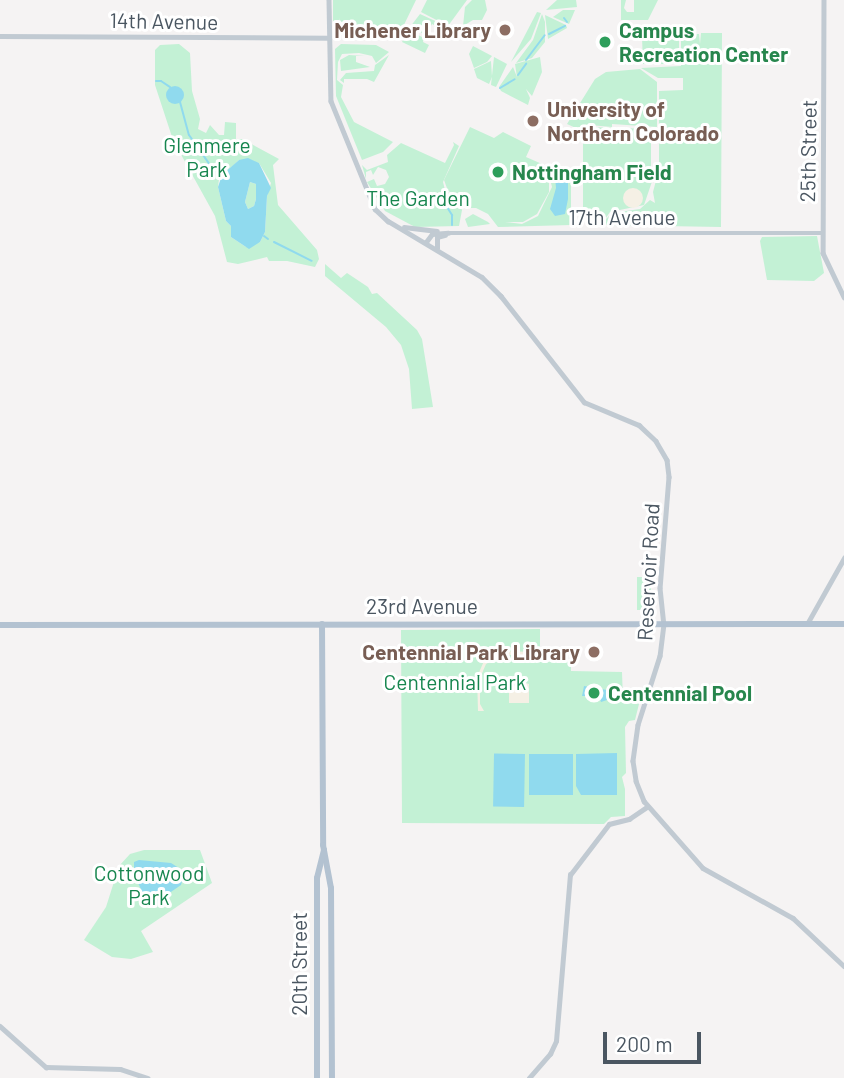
<!DOCTYPE html>
<style>
body{margin:0}
#map{position:relative;width:844px;height:1078px;overflow:hidden;background:#f5f3f3;font-family:Barlow,sans-serif}
div>[style]{position:absolute}
[style*='--x']{left:calc(var(--x)*1px);top:calc(var(--y)*1px);width:calc(var(--w)*1px);rotate:calc(var(--a)*1deg)}
.green>*{inset:0;background:#c3f1d5;transform-origin:0 0}
.sand>*{inset:0;background:#f5f0e5}
.round{border-radius:50%}
.water>*{inset:0;background:#90daee;transform-origin:0 0}
.stream>*{height:2px;margin:-1px;padding:0 1px;transform-origin:1px;border-radius:1px;background:#90daee}
.minor>*{height:4.5px;margin:-2.25px;padding:0 2.25px;transform-origin:2.25px;border-radius:2.25px;background:#c1cad2}
.major>*{height:6px;margin:-3px;padding:0 3px;transform-origin:3px;border-radius:3px;background:#b3c2d1}
.dots>*{width:19px;height:19px;translate:-50% -50%;box-sizing:border-box;border:4px solid #fff;border-radius:50%}
span{translate:-50% -50%;white-space:nowrap;text-align:center;line-height:1.15;-webkit-text-stroke:6px #fff;paint-order:stroke}
.street-label{font-size:21px;color:#4a5661}
.education-label{font-size:21px;color:#785e54;font-weight:700}
.right{translate:-100% -50%;text-align:right}
.left{translate:0 -50%;text-align:left}
.leisure-label{font-size:21px;color:#27864d;font-weight:700}
.park-label{font-size:21px;color:#17864f}
.scale{position:absolute;left:603px;top:1032px;width:98px;height:32px;box-sizing:border-box;border:4px solid #4a5661;border-top:0;padding-left:9px;font-size:21px;line-height:24px;white-space:nowrap;color:#4a5661;-webkit-text-stroke:5px #fff;paint-order:stroke}
</style>
<div id="map">
<div class="green">
<div style="clip-path:polygon(333px 0,416px 0,401px 31px,395px 34px,348px 33px,339px 18px,346px 34px,338px 33px,333px 29px)"></div>
<div style="clip-path:polygon(427px 0,467px 0,448px 26px,421px 12px)"></div>
<div style="clip-path:polygon(472px 0,485px 0,487px 10px,482px 20px,473px 20px,463px 26px,465px 7px)"></div>
<div style="clip-path:polygon(557px 0,576px 0,577px 7px,546px 10px)"></div>
<div style="clip-path:polygon(621px 0,626px 0,624px 8px,627px 12px,634px 12px,634px 0,658px 0,648px 20px,621px 20px)"></div>
<div style="clip-path:polygon(563px 10px,575px 10px,569px 24px,553px 17px)"></div>
<div style="clip-path:polygon(537px 12px,541px 13px,531px 39px,511px 62px)"></div>
<div style="clip-path:polygon(420px 14px,444px 25px,442px 29px,432px 24px,426px 35px,410px 27px)"></div>
<div style="clip-path:polygon(542px 14px,545px 22px,545px 42px,532px 58px,516px 63px,533px 40px)"></div>
<div style="clip-path:polygon(545px 15px,566px 25px,567px 28px,548px 39px)"></div>
<div style="clip-path:polygon(408px 30px,424px 38px,423px 42px,429px 45px,425px 53px,402px 42px)"></div>
<div style="clip-path:polygon(645px 30px,645px 34px,679px 33px,679px 64px,643px 64px,642px 37px)"></div>
<div style="clip-path:polygon(701px 33px,722px 33px,721px 227px,606px 225px,606px 219px,612px 213px,640px 209px,650px 200px,655px 203px,653px 192px,659px 169px,659px 91px,683px 90px,683px 78px,658px 78px,641px 68px,681px 66px,681px 34px,699px 34px,700px 44px)"></div>
<div style="clip-path:polygon(evenodd,179px 44px,190px 53px,192px 91px,200px 119px,198px 129px,206px 133px,210px 125px,219px 135px,224px 135px,225px 122px,236px 123px,236px 139px,242px 139px,279px 159px,273px 165px,278px 205px,317px 250px,319px 259px,315px 267px,287px 261px,269px 261px,267px 257px,238px 264px,227px 262px,215px 216px,173px 140px,155px 85px,155px 50px,160px 45px,179px 44px,239px 160px,259px 163px,271px 183px,267px 196px,265px 232px,260px 242px,246px 247px,231px 237px,231px 226px,226px 221px,218px 187px,219px 179px,239px 160px)"></div>
<div style="clip-path:polygon(341px 44px,376px 45px,389px 52px,376px 63px,372px 56px,359px 53px,342px 54px,338px 62px,337px 80px,343px 85px,341px 97px,354px 122px,393px 142px,383px 152px,362px 160px,336px 96px,335px 49px)"></div>
<div style="clip-path:polygon(473px 46px,492px 56px,487px 62px,474px 68px,469px 54px)"></div>
<div style="clip-path:polygon(349px 55px,365px 56px,356px 56px,356px 62px,370px 67px,341px 71px,340px 60px)"></div>
<div style="clip-path:polygon(389px 55px,374px 82px,367px 79px,344px 79px,344px 83px,340px 80px,346px 73px,374px 71px,375px 65px)"></div>
<div style="clip-path:polygon(494px 57px,507px 64px,496px 87px,491px 85px)"></div>
<div style="clip-path:polygon(540px 57px,542px 72px,532px 96px,526px 89px,530px 98px,528px 105px,501px 91px,499px 87px,513px 67px,517px 77px,515px 64px)"></div>
<div style="clip-path:polygon(491px 61px,492px 77px,489px 84px,477px 78px,474px 69px)"></div>
<div style="clip-path:polygon(640px 69px,657px 82px,657px 127px,612px 124px,612px 127px,589px 125px,578px 129px,567px 124px,595px 79px,606px 72px)"></div>
<div style="clip-path:polygon(470px 127px,494px 138px,503px 132px,531px 146px,526px 157px,542px 164px,549px 173px,549px 192px,537px 214px,523px 222px,505px 222px,522px 224px,538px 216px,552px 187px,546px 164px,569px 175px,571px 173px,571px 225px,498px 227px,488px 214px,476px 208px,464px 208px,459px 203px,462px 198px,448px 191px,444px 180px)"></div>
<div style="clip-path:polygon(588px 127px,651px 129px,651px 167px,657px 167px,644px 205px,610px 212px,601px 225px,583px 217px,583px 137px,578px 137px,578px 131px)"></div>
<div style="clip-path:polygon(453px 142px,459px 146px,443px 182px,445px 190px,457px 198px,462px 210px,459px 226px,415px 227px,385px 211px,367px 182px,374px 179px,377px 186px,385px 184px,389px 177px,386px 170px,378px 167px,373px 175px,371px 170px,366px 172px,366px 179px,362px 165px,367px 170px,388px 162px,387px 155px,401px 143px,445px 163px,454px 145px)"></div>
<div style="clip-path:polygon(250px 182px,256px 184px,256px 199px,254px 206px,248px 209px,245px 202px)"></div>
<div style="clip-path:polygon(473px 214px,488px 222px,490px 224px,468px 227px,465px 219px)"></div>
<div style="clip-path:polygon(817px 236px,824px 273px,814px 281px,767px 280px,760px 241px,762px 237px)"></div>
<div style="clip-path:polygon(325px 264px,341px 278px,347px 273px,368px 287px,372px 294px,377px 293px,417px 330px,422px 339px,433px 407px,412px 409px,409px 369px,401px 345px,386px 327px,325px 276px)"></div>
<div style="left:637px;top:577px;width:14px;height:33px"></div>
<div style="clip-path:polygon(540px 629px,540px 662px,571px 661px,571px 671px,622px 672px,623px 700px,640px 700px,635px 720px,629px 721px,625px 727px,626px 773px,622px 777px,625px 789px,625px 816px,611px 817px,604px 824px,402px 823px,401px 630px)"></div>
<div style="clip-path:polygon(144px 850px,200px 850px,212px 883px,141px 931px,153px 952px,131px 959px,112px 957px,84px 940px,106px 907px,119px 866px,130px 854px)"></div>
</div>
<div class="sand">
<div class="round" style="left:623px;top:188px;width:20px;height:20px"></div>
<div style="clip-path:polygon(502px 651px,536px 652px,536px 655px,503px 655px,486px 664px,480px 678px,480px 704px,484px 711px,478px 711px,477px 677px,484px 661px)"></div>
<div style="clip-path:polygon(522px 682px,529px 684px,529px 703px,509px 703px,509px 689px)"></div>
</div>
<div class="water">
<div class="round" style="left:166px;top:86px;width:18px;height:18px"></div>
<div style="clip-path:polygon(evenodd,248px 158px,259px 163px,271px 188px,267px 196px,265px 232px,260px 242px,249px 249px,231px 237px,231px 226px,226px 221px,218px 187px,222px 175px,239px 160px,248px 158px,250px 182px,256px 184px,256px 199px,254px 206px,248px 209px,245px 202px,250px 182px)"></div>
<div style="clip-path:polygon(559px 174px,568px 180px,568px 199px,565px 214px,555px 216px,550px 209px,556px 188px,555px 176px)"></div>
<div style="clip-path:polygon(584px 686px,607px 690px,607px 700px,601px 702px,599px 696px,582px 696px)"></div>
<div style="clip-path:polygon(617px 753px,617px 795px,581px 795px,576px 786px,576px 754px)"></div>
<div style="left:525px;top:754px;width:53px;height:31px;rotate:91deg"></div>
<div style="left:529px;top:754px;width:44px;height:41px"></div>
<div style="clip-path:polygon(139px 860px,171px 863px,179px 868px,184px 874px,181px 885px,149px 907px,134px 874px,134px 862px)"></div>
</div>
<div class="stream">
<div style="--x:564;--y:18;--w:5;--a:53"></div>
<div style="--x:549;--y:34;--w:18;--a:-27"></div>
<div style="--x:526;--y:60;--w:31;--a:-53"></div>
<div style="--x:518;--y:75;--w:14;--a:-54"></div>
<div style="--x:156;--y:81;--w:5;--a:0"></div>
<div style="--x:161;--y:81;--w:11;--a:34"></div>
<div style="--x:500;--y:88;--w:17;--a:-31"></div>
<div style="--x:180;--y:102;--w:34;--a:75"></div>
<div style="--x:189;--y:135;--w:45;--a:54.9"></div>
<div style="--x:434;--y:201;--w:9;--a:0"></div>
<div style="--x:443;--y:201;--w:17;--a:57"></div>
<div style="--x:452;--y:215;--w:10;--a:90"></div>
<div style="--x:264;--y:236;--w:5;--a:37"></div>
<div style="--x:274;--y:242;--w:42;--a:26.6"></div>
</div>
<div class="minor">
<div style="--x:329;--y:0;--w:101;--a:88.9"></div>
<div style="--x:331;--y:101;--w:117;--a:67.8"></div>
<div style="--x:375;--y:209;--w:18;--a:43"></div>
<div style="--x:388;--y:221;--w:109;--a:30.8"></div>
<div style="--x:482;--y:277;--w:27;--a:45"></div>
<div style="--x:501;--y:296;--w:135;--a:51.9"></div>
<div style="--x:584;--y:402;--w:60;--a:22.7"></div>
<div style="--x:639;--y:425;--w:23;--a:43"></div>
<div style="--x:656;--y:441;--w:22;--a:60"></div>
<div style="--x:667;--y:460;--w:17;--a:83"></div>
<div style="--x:669;--y:477;--w:111;--a:94.6"></div>
<div style="--x:660;--y:588;--w:36;--a:84"></div>
<div style="--x:664;--y:624;--w:32;--a:97"></div>
<div style="--x:660;--y:656;--w:72;--a:107.7"></div>
<div style="--x:638;--y:725;--w:36;--a:98"></div>
<div style="--x:633;--y:761;--w:20;--a:81"></div>
<div style="--x:636;--y:781;--w:22;--a:68"></div>
<div style="--x:644;--y:801;--w:89;--a:48.6"></div>
<div style="--x:703;--y:868;--w:103;--a:29.1"></div>
<div style="--x:793;--y:918;--w:70;--a:43.3"></div>
<div style="--x:824;--y:0;--w:253;--a:90.2"></div>
<div style="--x:823;--y:253;--w:49;--a:64.5"></div>
<div style="--x:0;--y:36;--w:329;--a:0.3"></div>
<div style="--x:404;--y:227;--w:33;--a:7"></div>
<div style="--x:426;--y:242;--w:10;--a:-53"></div>
<div style="--x:432;--y:234;--w:16;--a:-4"></div>
<div style="--x:448;--y:233;--w:375;--a:0"></div>
<div style="--x:437;--y:248;--w:11;--a:-90"></div>
<div style="--x:437;--y:237;--w:8;--a:-14"></div>
<div style="--x:807;--y:624;--w:76;--a:-60.7"></div>
<div style="--x:0;--y:1026;--w:62;--a:41.7"></div>
<div style="--x:46;--y:1067;--w:74;--a:1.5"></div>
<div style="--x:120;--y:1069;--w:29;--a:18"></div>
<div style="--x:529;--y:1078;--w:32;--a:-49"></div>
<div style="--x:550;--y:1054;--w:14;--a:-65"></div>
<div style="--x:556;--y:1041;--w:167;--a:-85.2"></div>
<div style="--x:570;--y:875;--w:64;--a:-52.6"></div>
<div style="--x:609;--y:824;--w:21;--a:-14"></div>
<div style="--x:629;--y:819;--w:22;--a:-34"></div>
</div>
<div class="major">
<div style="--x:322;--y:624;--w:221;--a:89.7"></div>
<div style="--x:323;--y:845;--w:44;--a:79.5"></div>
<div style="--x:331;--y:888;--w:190;--a:89.7"></div>
<div style="--x:0;--y:625;--w:844;--a:-0.07"></div>
<div style="--x:317;--y:1078;--w:200;--a:-90"></div>
<div style="--x:317;--y:878;--w:29;--a:-76"></div>
</div>
<div class="dots">
<div style="left:505px;top:30px;background:#8d6e63"></div>
<div style="left:605px;top:42px;background:#2e9e5b"></div>
<div style="left:533px;top:121px;background:#8d6e63"></div>
<div style="left:498px;top:172px;background:#2e9e5b"></div>
<div style="left:594px;top:652px;background:#8d6e63"></div>
<div style="left:594px;top:693px;background:#2e9e5b"></div>
</div>
<div class="street-label">
<span style="left:164px;top:21px;rotate:1deg">14th Avenue</span>
<span style="left:808px;top:151px;rotate:-89deg">25th Street</span>
<span style="left:622px;top:217px">17th Avenue</span>
<span style="left:648px;top:572px;rotate:-87deg">Reservoir Road</span>
<span style="left:422px;top:606px">23rd Avenue</span>
<span style="left:299px;top:964px;rotate:-90deg">20th Street</span>
</div>
<div class="education-label">
<span class="right" style="left:491px;top:30px">Michener Library</span>
<span class="left" style="left:547px;top:121px">University of<br>Northern Colorado</span>
<span class="right" style="left:580px;top:652px">Centennial Park Library</span>
</div>
<div class="leisure-label">
<span class="left" style="left:619px;top:42px">Campus<br>Recreation Center</span>
<span class="left" style="left:512px;top:172px">Nottingham Field</span>
<span class="left" style="left:608px;top:693px">Centennial Pool</span>
</div>
<div class="park-label">
<span style="left:207px;top:157px">Glenmere<br>Park</span>
<span style="left:418px;top:198px">The Garden</span>
<span style="left:455px;top:682px">Centennial Park</span>
<span style="left:149px;top:885px">Cottonwood<br>Park</span>
</div>
<div class="scale">200 m</div>
</div>
